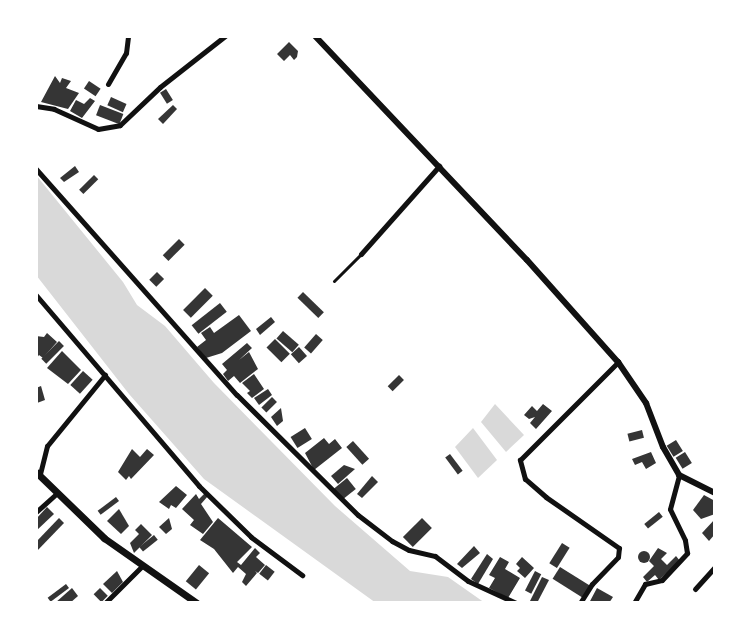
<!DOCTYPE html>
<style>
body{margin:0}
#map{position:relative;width:751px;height:639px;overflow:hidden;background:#fff;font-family:Signika,sans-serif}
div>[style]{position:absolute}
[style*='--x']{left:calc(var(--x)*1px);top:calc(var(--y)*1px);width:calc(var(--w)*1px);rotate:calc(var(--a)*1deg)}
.water>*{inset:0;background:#d9d9d9}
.building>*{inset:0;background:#353535;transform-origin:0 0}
.round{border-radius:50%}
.service>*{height:3px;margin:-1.5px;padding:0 1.5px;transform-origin:1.5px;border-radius:1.5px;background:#111}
.minor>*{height:5px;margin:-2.5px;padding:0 2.5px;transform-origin:2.5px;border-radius:2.5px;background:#111}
.tertiary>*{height:6px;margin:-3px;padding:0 3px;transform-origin:3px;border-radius:3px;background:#111}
.secondary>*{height:7px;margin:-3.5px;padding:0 3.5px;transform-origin:3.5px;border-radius:3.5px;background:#111}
span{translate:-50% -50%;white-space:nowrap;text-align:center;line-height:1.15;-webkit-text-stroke:8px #fff;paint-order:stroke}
.frame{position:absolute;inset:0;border:38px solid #fff;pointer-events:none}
</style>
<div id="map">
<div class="water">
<div style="clip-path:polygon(36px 175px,123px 282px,137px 305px,165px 326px,214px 383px,335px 506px,410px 571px,448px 577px,485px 603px,376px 603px,204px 479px,129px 394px,36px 275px)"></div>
<div style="clip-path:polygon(495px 404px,524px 435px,506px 452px,481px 422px)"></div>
<div style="clip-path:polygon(473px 428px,497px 460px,478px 478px,455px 447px)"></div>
</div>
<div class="building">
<div style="clip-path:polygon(289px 42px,298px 51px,297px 57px,294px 60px,290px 55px,284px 61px,277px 54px)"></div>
<div style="clip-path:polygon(55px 76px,60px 83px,62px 78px,71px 81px,66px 88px,79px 93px,68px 109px,41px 102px)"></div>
<div style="left:89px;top:81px;width:14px;height:9px;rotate:34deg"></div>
<div style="left:166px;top:89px;width:13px;height:7px;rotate:58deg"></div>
<div style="left:111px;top:97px;width:17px;height:9px;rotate:24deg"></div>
<div style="clip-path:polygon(90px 98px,95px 101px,82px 118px,70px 111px,76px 100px,84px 104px)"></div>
<div style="left:100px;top:105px;width:25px;height:11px;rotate:21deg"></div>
<div style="clip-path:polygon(173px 105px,177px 109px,163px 124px,158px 119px)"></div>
<div style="clip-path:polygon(75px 166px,79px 172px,64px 182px,60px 178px)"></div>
<div style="left:94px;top:175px;width:6px;height:21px;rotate:45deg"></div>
<div style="left:179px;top:239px;width:8px;height:23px;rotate:45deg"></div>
<div style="left:157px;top:272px;width:10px;height:11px;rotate:45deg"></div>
<div style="left:205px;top:288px;width:11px;height:31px;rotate:45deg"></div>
<div style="left:303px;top:292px;width:29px;height:8px;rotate:44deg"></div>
<div style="left:220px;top:303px;width:11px;height:36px;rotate:52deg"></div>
<div style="clip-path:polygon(239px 315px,251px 331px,222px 353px,206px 358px,197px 347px,206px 340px,201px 333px,210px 327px,214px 333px)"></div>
<div style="clip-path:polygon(271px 317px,275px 322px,260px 335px,256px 329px)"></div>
<div style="left:283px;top:331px;width:21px;height:10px;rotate:41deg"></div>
<div style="clip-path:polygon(47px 333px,57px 342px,43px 358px,39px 355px,36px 359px,36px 336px,44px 337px)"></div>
<div style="left:316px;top:334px;width:9px;height:18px;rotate:41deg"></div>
<div style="left:275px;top:339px;width:21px;height:12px;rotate:45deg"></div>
<div style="left:59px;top:341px;width:7px;height:25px;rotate:45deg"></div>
<div style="clip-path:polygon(247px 343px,252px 348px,239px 360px,249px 352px,258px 369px,240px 383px,234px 376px,228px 381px,223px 374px,227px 370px,222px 364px)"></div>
<div style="left:299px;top:347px;width:12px;height:11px;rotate:48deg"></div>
<div style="clip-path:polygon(62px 351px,81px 370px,68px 384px,47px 368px)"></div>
<div style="left:83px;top:371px;width:13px;height:19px;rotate:42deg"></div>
<div style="clip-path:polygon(254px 374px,264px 389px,252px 398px,247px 393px,250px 391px,242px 383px)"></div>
<div style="left:399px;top:375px;width:7px;height:16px;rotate:45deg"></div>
<div style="clip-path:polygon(41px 386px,45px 400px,37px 403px,36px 388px)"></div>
<div style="clip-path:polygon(268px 389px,272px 395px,259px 405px,254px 398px)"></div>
<div style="left:272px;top:397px;width:7px;height:15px;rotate:45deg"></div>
<div style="clip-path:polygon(543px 404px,552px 411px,536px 429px,530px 423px,535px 417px,529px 419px,524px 415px,532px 406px,537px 411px)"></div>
<div style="clip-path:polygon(281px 408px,283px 421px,277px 426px,271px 417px)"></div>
<div style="left:305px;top:428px;width:13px;height:17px;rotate:58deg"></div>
<div style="left:642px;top:430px;width:8px;height:15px;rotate:76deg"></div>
<div style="clip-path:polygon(324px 438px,329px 444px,335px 439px,342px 448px,314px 470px,305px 453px)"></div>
<div style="left:676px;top:440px;width:13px;height:11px;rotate:58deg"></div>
<div style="left:353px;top:441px;width:24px;height:9px;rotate:48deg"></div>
<div style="clip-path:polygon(132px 449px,140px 457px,147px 449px,154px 455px,131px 479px,129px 476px,126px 480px,118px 472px)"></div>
<div style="clip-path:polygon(651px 452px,656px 463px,646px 469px,642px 462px,635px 465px,632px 459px)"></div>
<div style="left:685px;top:452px;width:13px;height:11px;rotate:58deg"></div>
<div style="left:450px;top:454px;width:21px;height:6px;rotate:53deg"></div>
<div style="clip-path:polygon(344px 465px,355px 469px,338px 484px,331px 476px)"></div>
<div style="clip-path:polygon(372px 476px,378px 482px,362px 498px,357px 494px)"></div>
<div style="left:347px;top:478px;width:14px;height:17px;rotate:51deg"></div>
<div style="clip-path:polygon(176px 486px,187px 495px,176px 508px,171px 505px,169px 509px,159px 502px)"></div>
<div style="clip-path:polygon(205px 493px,208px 496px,201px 504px,213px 522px,203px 534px,190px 525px,194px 520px,182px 509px,196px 494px,199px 499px)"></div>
<div style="clip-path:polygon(704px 495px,715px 501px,715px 514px,701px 519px,693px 510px)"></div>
<div style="left:116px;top:497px;width:5px;height:23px;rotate:53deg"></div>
<div style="clip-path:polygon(47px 507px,54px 514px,36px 531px,36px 519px)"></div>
<div style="clip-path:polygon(119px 509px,129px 526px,121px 534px,107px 521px)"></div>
<div style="left:659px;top:512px;width:6px;height:19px;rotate:51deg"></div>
<div style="clip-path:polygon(59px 518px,64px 523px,36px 552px,36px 542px)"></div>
<div style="clip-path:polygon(169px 518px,172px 529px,166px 534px,159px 527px)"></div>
<div style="clip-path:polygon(218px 518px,252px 547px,237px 562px,241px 565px,255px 548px,260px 553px,256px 557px,265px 565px,258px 573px,255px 571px,257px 573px,246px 586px,242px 582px,246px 574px,238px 567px,233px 573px,214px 549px,200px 540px)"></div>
<div style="left:422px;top:518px;width:14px;height:27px;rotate:45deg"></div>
<div style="clip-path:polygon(715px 519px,715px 534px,709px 541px,702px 533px)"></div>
<div style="clip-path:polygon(141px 524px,152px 535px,134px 553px,130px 543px,139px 534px,135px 530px)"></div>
<div style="left:154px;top:535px;width:6px;height:19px;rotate:51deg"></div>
<div style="left:562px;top:543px;width:9px;height:24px;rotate:32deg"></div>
<div style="clip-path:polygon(474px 546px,480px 553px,462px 568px,457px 564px)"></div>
<div style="clip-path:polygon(658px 548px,667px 553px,661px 559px,667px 565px,676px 556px,680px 561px,659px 580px,655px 575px,647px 582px,643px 577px,654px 566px,649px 561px)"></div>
<div class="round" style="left:638px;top:551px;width:12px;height:12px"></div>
<div style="clip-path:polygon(487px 554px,493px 559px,478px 584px,471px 579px)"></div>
<div style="clip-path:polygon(500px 557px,509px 562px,505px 569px,520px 578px,508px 598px,489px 588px,495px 578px,489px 575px)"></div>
<div style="clip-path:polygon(522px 557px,534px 568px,525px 578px,517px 571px,520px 568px,516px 564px)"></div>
<div style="left:199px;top:565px;width:13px;height:21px;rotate:39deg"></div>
<div style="left:266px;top:565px;width:11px;height:11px;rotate:38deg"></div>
<div style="left:560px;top:567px;width:36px;height:14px;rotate:32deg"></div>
<div style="clip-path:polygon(117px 571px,123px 582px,112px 593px,103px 584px)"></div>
<div style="left:535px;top:571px;width:7px;height:22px;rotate:27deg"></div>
<div style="clip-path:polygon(542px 577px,549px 580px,537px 603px,529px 603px)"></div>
<div style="left:66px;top:584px;width:5px;height:23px;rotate:53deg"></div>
<div style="clip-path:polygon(72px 588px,78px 596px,70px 603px,55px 603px)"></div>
<div style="left:100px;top:588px;width:11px;height:9px;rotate:45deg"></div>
<div style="clip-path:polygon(597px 588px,613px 597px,609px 603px,589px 603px)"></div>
</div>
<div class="service">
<div style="--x:334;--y:281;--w:38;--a:-45"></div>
</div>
<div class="minor">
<div style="--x:108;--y:84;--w:36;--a:-60"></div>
<div style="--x:126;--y:53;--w:17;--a:-83"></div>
<div style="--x:36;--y:106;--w:18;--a:9"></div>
<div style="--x:54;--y:109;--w:48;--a:24.4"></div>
<div style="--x:98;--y:129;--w:22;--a:-10"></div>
<div style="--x:120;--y:125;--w:55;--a:-43.5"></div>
<div style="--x:160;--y:87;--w:83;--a:-38.1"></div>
<div style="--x:36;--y:169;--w:302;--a:48.4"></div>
<div style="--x:237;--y:395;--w:170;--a:44.8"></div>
<div style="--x:358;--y:515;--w:43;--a:37.4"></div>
<div style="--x:392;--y:541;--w:19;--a:28"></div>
<div style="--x:409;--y:550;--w:27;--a:13"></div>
<div style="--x:435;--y:556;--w:41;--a:37.1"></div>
<div style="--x:468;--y:581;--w:53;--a:24.6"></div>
<div style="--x:361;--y:254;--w:118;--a:-48.4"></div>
<div style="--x:36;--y:295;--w:251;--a:49.5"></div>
<div style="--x:199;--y:486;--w:73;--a:44.4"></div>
<div style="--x:251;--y:537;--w:64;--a:36.7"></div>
<div style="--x:40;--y:474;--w:29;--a:-76"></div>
<div style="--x:47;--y:446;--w:92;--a:-50.8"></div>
<div style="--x:36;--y:512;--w:28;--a:-42"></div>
<div style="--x:695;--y:589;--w:30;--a:-48"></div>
<div style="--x:105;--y:603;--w:51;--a:-45"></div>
<div style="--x:580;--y:603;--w:22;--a:-58"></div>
<div style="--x:592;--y:584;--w:37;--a:-46"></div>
<div style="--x:618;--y:557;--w:9;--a:-84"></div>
<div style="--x:619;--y:548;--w:89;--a:-145.1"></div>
<div style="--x:546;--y:497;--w:28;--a:-139"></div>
<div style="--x:525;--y:479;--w:20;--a:-105"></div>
<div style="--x:520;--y:460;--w:139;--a:-45"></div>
<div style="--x:634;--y:603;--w:22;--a:-60"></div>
<div style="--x:645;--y:584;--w:17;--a:-13"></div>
<div style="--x:662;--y:580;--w:37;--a:-47"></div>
<div style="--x:687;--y:553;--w:13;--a:-99"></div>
<div style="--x:685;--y:540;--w:34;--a:-116"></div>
<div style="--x:670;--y:509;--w:35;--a:-75"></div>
</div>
<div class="tertiary">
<div style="--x:315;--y:36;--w:308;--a:46.6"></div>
<div style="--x:527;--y:260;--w:137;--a:48.3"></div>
<div style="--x:618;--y:362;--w:50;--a:55.7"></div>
<div style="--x:646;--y:403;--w:47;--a:68.9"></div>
<div style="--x:663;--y:447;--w:32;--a:60"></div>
<div style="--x:679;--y:475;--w:40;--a:26.6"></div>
</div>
<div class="secondary">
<div style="--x:36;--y:472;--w:95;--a:44.1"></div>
<div style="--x:104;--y:538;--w:113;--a:35"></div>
</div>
<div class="frame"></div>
</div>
